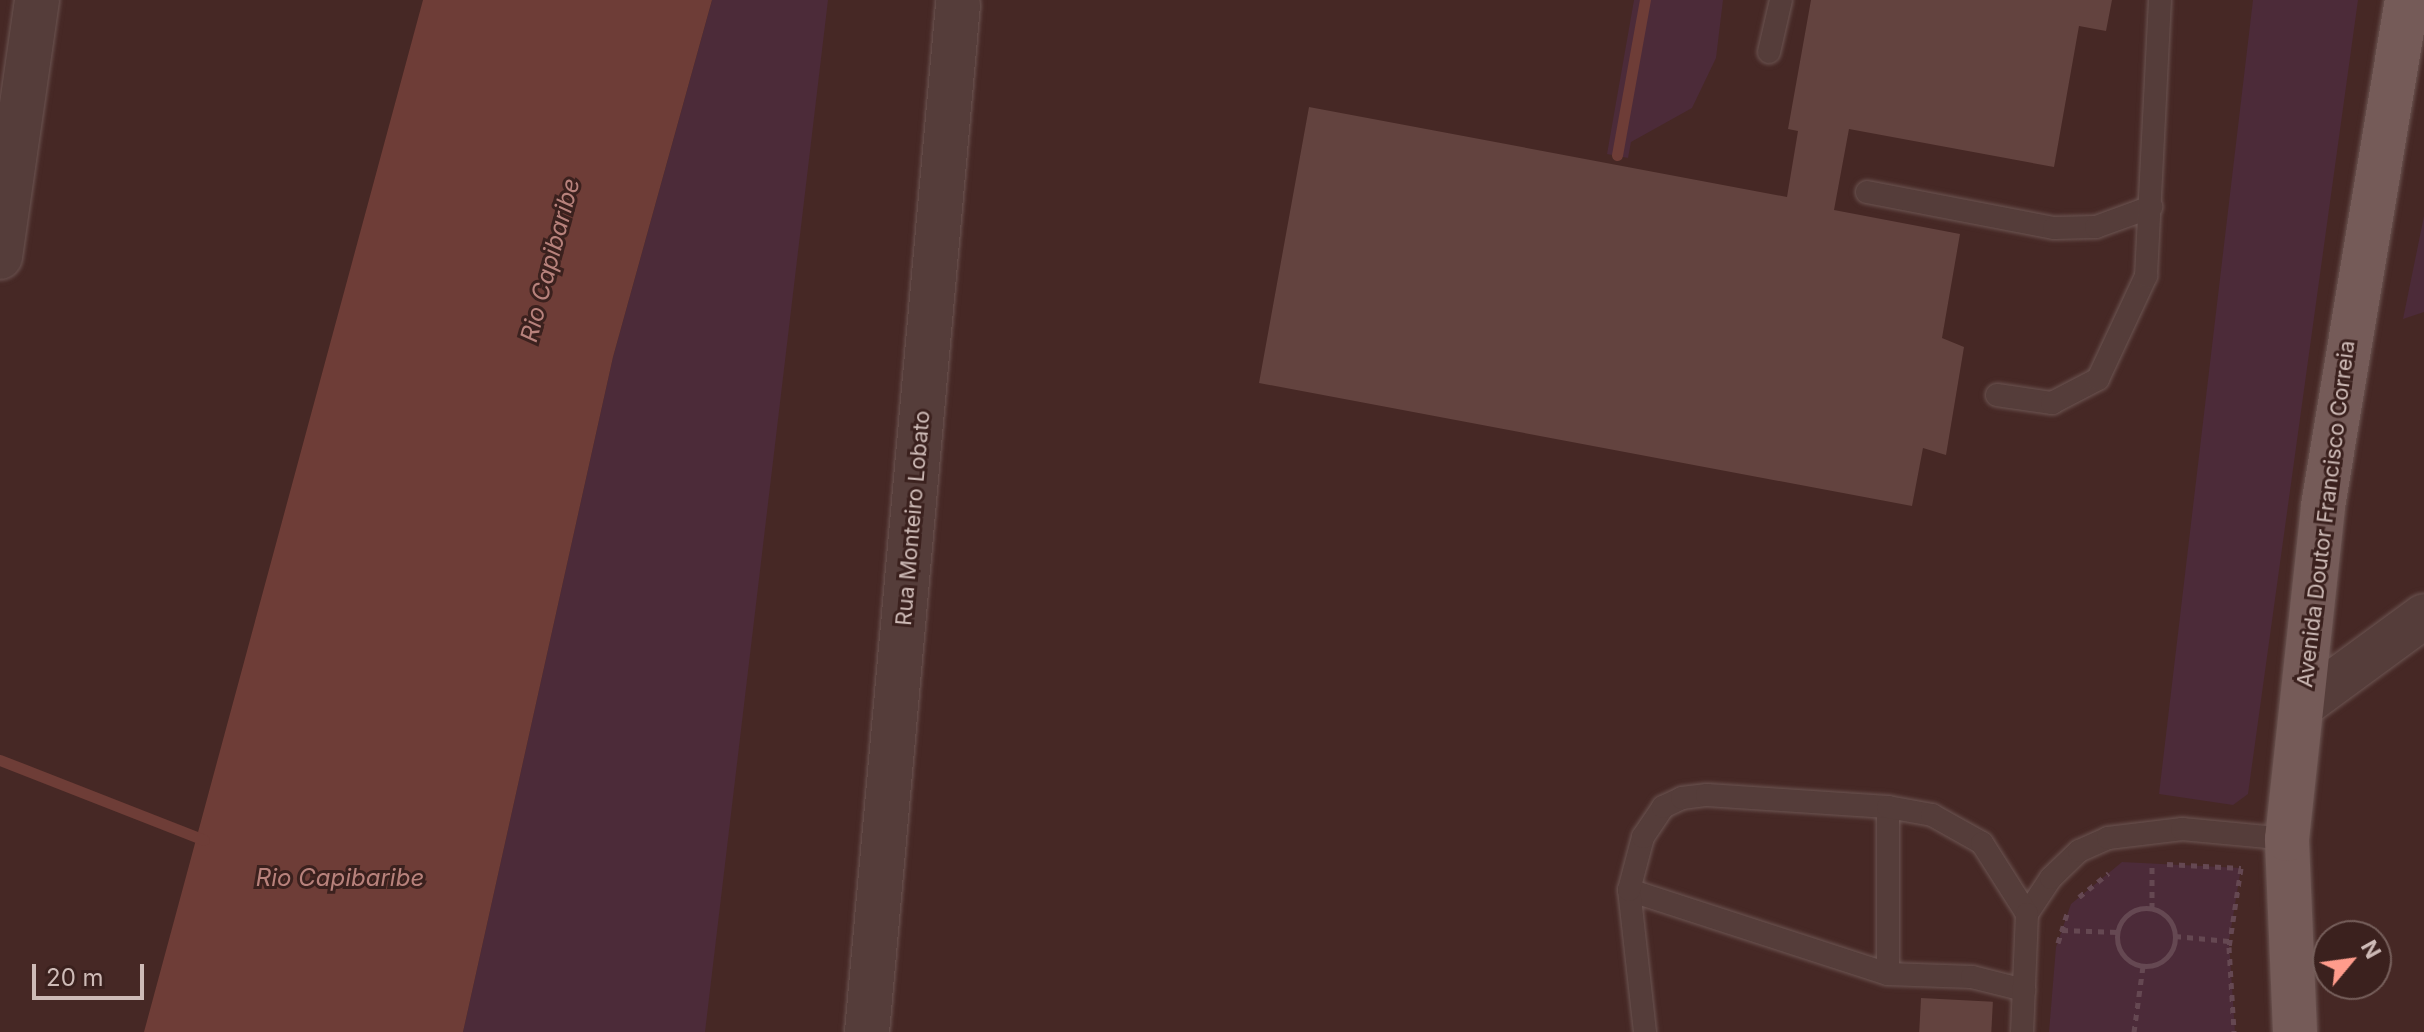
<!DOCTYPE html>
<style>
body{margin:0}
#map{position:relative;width:2424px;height:1032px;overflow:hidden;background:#462825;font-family:Inter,sans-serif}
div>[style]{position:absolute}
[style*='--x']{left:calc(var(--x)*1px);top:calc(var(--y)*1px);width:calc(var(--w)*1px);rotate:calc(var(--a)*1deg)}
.green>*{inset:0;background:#4c2b39}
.water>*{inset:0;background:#6e3d37}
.stream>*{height:11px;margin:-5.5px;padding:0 5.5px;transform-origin:5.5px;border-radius:5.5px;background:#6e3d37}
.building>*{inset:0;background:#63433f;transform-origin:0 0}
.path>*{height:5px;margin-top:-2.5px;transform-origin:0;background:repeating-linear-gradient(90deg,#654852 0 6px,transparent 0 12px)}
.path>.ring{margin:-2.5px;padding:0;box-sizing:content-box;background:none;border:5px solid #654852;border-radius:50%}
.roads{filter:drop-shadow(0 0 2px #6c5552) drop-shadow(0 0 2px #6c5552)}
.lane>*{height:22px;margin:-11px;padding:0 11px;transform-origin:11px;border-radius:11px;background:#553d3a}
.street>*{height:44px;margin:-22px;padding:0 22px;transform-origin:22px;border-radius:22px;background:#553d3a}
.primary>*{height:44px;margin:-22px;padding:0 22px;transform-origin:22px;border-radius:22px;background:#755b58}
span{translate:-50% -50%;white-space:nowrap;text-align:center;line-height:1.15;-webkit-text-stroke:6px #3b211e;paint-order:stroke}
.street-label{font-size:22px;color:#cebbb7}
.water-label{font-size:24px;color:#b8827c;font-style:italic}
.north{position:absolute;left:2312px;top:920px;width:80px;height:80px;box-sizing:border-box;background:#3b211e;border:2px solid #765f5b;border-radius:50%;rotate:61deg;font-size:22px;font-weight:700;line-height:32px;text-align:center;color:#cebbb7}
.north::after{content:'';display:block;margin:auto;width:28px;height:36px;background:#ff9c8c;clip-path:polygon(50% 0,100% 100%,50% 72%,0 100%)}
.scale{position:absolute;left:32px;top:964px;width:112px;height:36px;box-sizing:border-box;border:4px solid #cebbb7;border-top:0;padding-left:10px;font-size:24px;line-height:28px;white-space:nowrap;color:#cebbb7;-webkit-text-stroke:6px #3b211e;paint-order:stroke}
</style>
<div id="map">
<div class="green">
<div style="clip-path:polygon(712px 0,828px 0,705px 1032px,463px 1032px,613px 357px)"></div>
<div style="clip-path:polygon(1634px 0,1723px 0,1716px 58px,1692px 108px,1631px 142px,1628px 158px,1607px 154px)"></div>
<div style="clip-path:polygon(2253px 0,2358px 0,2248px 794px,2233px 805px,2159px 794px)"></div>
<div style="clip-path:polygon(2424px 216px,2424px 312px,2403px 319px)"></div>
<div style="clip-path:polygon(2122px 862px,2241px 868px,2229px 941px,2235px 1032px,2049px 1032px,2056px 947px,2071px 904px)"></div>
</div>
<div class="water">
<div style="clip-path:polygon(423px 0,712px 0,613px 357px,463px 1032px,144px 1032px)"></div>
</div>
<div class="stream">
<div style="--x:1617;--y:155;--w:158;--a:-79.8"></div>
<div style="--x:0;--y:760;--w:219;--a:21.4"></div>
</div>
<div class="building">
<div style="clip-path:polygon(1811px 0,2112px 0,2106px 31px,2079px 26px,2054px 167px,1849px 129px,1834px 210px,1960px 234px,1942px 338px,1964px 347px,1946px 455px,1923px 448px,1912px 506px,1259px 383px,1309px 107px,1787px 197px,1798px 131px,1788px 129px)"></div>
<div style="left:1921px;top:998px;width:72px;height:34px;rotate:3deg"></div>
</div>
<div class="path">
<div style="--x:2167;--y:864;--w:74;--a:3.1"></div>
<div style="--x:2241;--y:868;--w:80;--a:98.6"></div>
<div style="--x:2229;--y:947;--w:85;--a:86.6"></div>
<div style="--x:2079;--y:897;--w:38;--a:-39"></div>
<div class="ring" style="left:2117px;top:908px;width:53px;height:53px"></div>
<div style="--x:2152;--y:909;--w:46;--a:-90"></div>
<div style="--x:2062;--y:930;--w:56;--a:2"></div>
<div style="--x:2175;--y:936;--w:54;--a:5.3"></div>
<div style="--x:2058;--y:943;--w:34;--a:-73"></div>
<div style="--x:2134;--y:1032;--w:67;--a:-82.2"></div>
</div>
<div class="roads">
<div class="lane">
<div style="--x:1769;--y:52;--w:53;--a:-77"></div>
<div style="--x:1867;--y:192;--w:190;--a:10.9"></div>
<div style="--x:2054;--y:228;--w:42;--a:-1.4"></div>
<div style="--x:2096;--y:227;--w:59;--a:-20"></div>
<div style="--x:1997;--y:395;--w:56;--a:8.3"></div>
<div style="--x:2052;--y:403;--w:52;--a:-27.6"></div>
<div style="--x:2098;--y:379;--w:114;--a:-65"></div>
<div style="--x:2146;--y:276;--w:276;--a:-87.1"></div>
<div style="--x:1629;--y:890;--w:272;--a:18"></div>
<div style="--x:1888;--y:974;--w:84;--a:2"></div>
<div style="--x:1972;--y:977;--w:54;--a:14"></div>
<div style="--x:2027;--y:914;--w:43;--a:-56.3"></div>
<div style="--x:2051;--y:878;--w:39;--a:-44"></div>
<div style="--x:2079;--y:851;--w:32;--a:-24"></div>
<div style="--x:2108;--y:838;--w:75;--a:-6.9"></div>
<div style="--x:2182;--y:829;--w:105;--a:5.4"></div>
<div style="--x:1888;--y:974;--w:167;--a:-90"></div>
<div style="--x:1645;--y:1032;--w:143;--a:-96.4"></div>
<div style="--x:1629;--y:890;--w:55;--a:-75.2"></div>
<div style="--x:1643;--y:837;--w:36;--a:-56"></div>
<div style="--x:1663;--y:807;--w:21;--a:-25"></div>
<div style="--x:1682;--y:798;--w:25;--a:-7"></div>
<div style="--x:1707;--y:795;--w:181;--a:3.8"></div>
<div style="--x:1888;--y:807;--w:45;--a:10.3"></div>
<div style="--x:1932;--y:815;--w:57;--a:29.2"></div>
<div style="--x:1982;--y:843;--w:84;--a:57.6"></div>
<div style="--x:2027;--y:914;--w:118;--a:92.4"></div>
</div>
<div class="street">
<div style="--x:0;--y:257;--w:260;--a:-81.8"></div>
<div style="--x:2303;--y:705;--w:150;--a:-36.3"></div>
<div style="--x:867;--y:1032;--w:1032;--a:-84.94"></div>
</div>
<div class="primary">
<div style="--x:2295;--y:1032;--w:193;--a:-92.4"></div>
<div style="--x:2287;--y:839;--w:335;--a:-83.8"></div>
<div style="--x:2323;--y:506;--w:513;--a:-80.57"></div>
</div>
</div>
<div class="street-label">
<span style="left:2326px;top:514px;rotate:-83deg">Avenida Doutor Francisco Correia</span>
<span style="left:913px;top:518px;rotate:-85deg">Rua Monteiro Lobato</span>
</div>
<div class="water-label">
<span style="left:550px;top:260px;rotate:-75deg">Rio Capibaribe</span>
<span style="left:340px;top:878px">Rio Capibaribe</span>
</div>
<div class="north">N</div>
<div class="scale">20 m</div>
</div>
